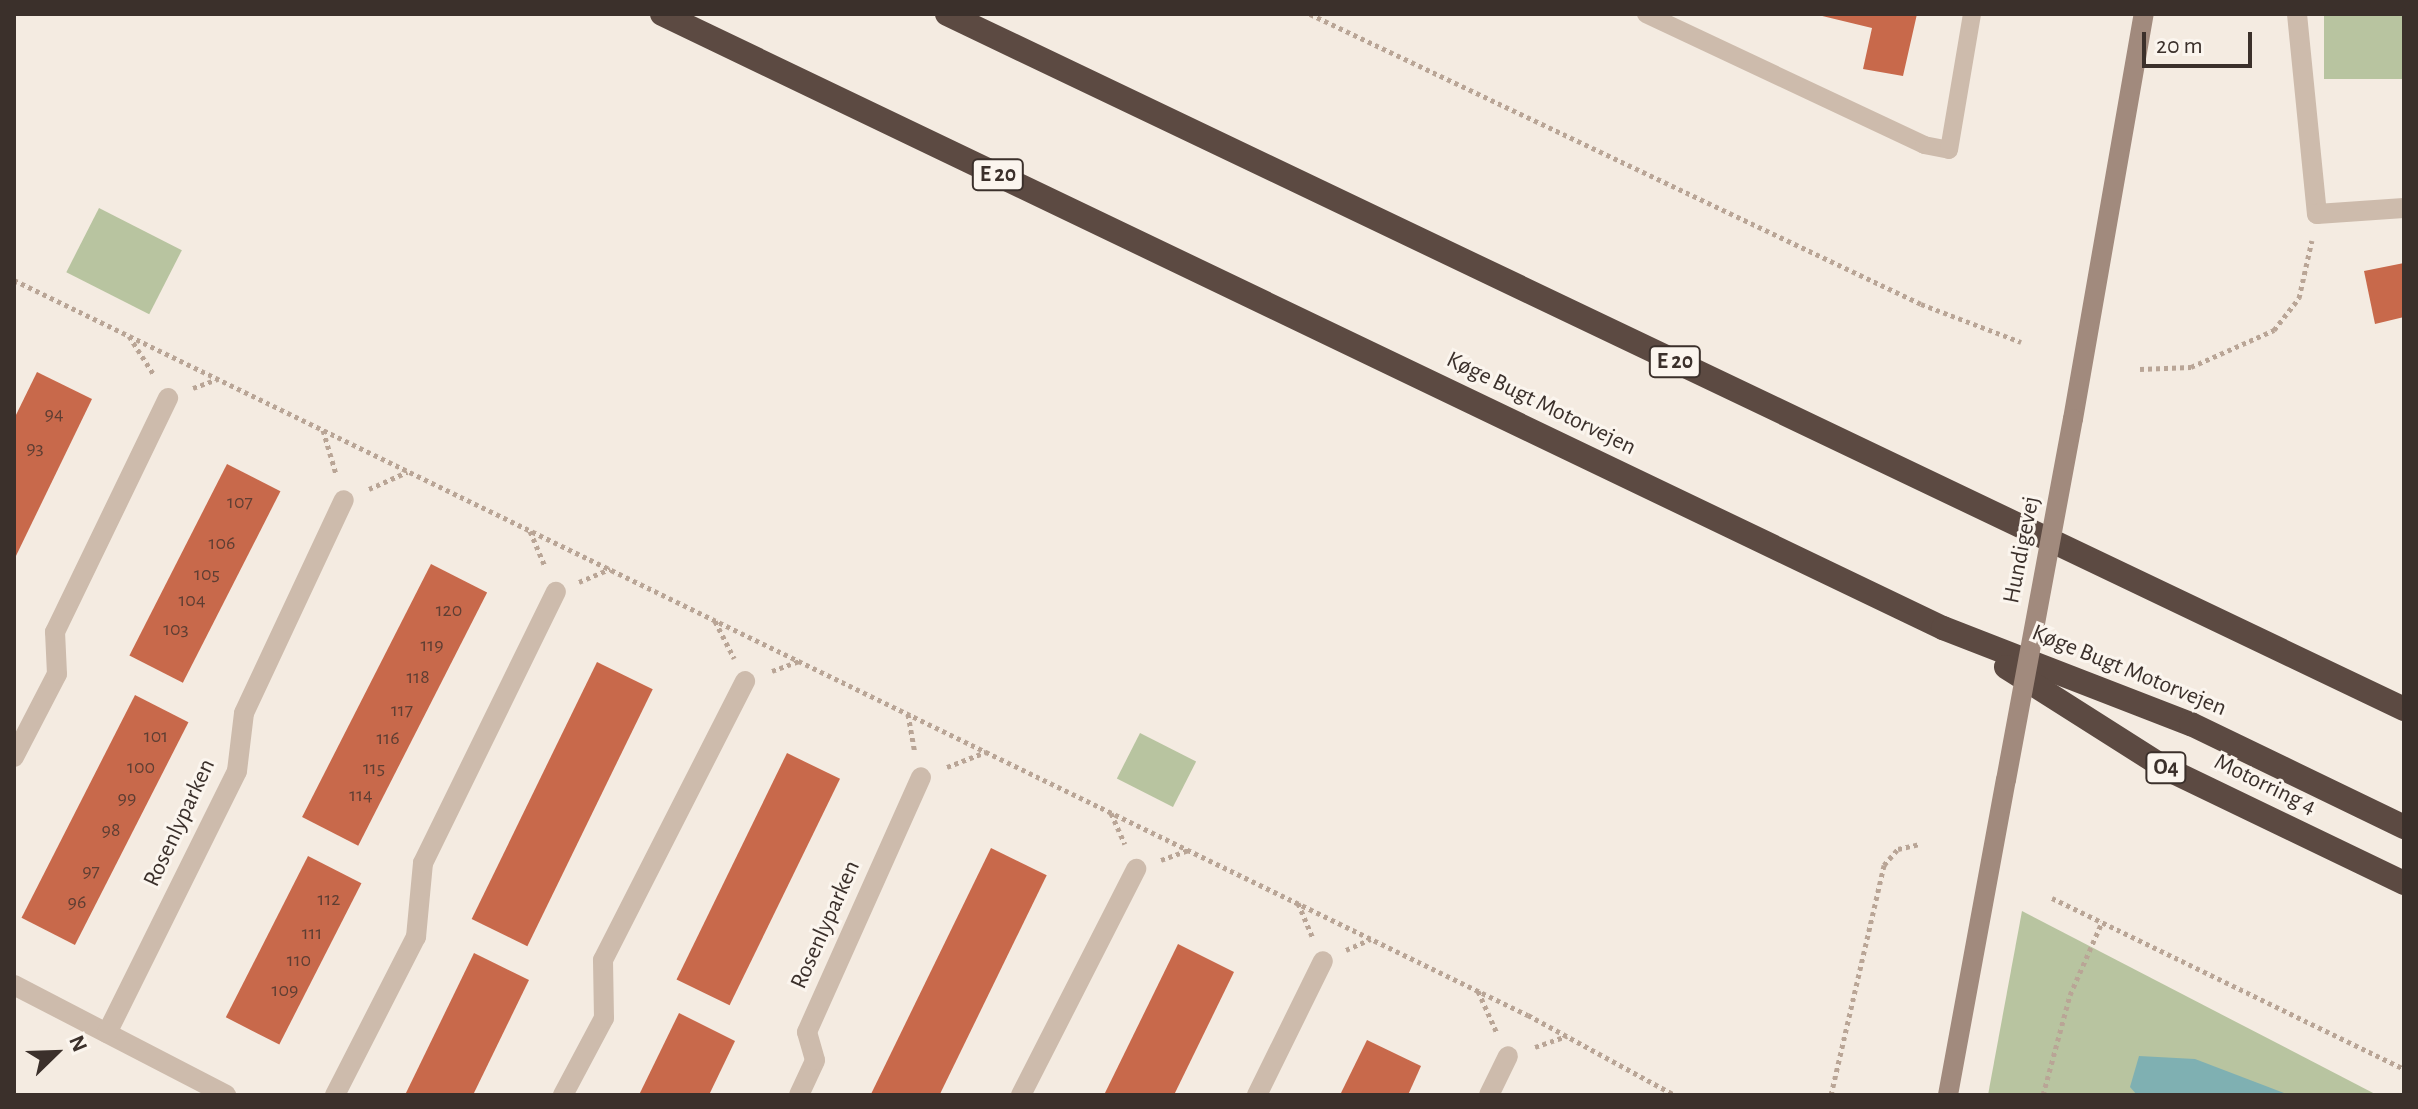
<!DOCTYPE html>
<meta charset="utf-8">
<style>
body{margin:0}
#map{position:relative;width:2418px;height:1109px;overflow:hidden;background:#f4ebe1;font-family:"Alegreya Sans",sans-serif}
div>[style]{position:absolute}
[style*='--x']{left:calc(var(--x)*1px);top:calc(var(--y)*1px);width:calc(var(--w)*1px);rotate:calc(var(--a)*1deg)}
.green>*{inset:0;background:#b8c4a0;transform-origin:0 0}
.water>*{inset:0;background:#7fb0b2}
.building>*{inset:0;background:#c8694b;transform-origin:0 0}
.path>*{height:5px;margin-top:-2.5px;transform-origin:0;background:repeating-linear-gradient(90deg,#b9a596 0 4px,transparent 0 8px)}
.lane>*{height:18px;margin:-9px;padding:0 9px;transform-origin:9px;border-radius:9px;background:#cdbbac}
.street>*{height:20px;margin:-10px;padding:0 10px;transform-origin:10px;border-radius:10px;background:#cdbbac}
.secondary>*{height:20px;margin:-10px;padding:0 10px;transform-origin:10px;border-radius:10px;background:#a18a7d}
.highway>*{height:24px;margin:-12px;padding:0 12px;transform-origin:12px;border-radius:12px;background:#5c4a42}
.secondary-bridge>*{height:20px;margin:-10px;padding:0 10px;transform-origin:10px;border-radius:10px;background:#a18a7d}
span{translate:-50% -50%;white-space:nowrap;text-align:center;line-height:1.15;-webkit-text-stroke:6px #fbf5ee;paint-order:stroke}
.number-label{font-size:20px;color:#5e3e33}
.number-label span{-webkit-text-stroke-width:0}
.shield-label span{padding:2px 6px;background:#fbf5ee;border:2px solid;border-radius:6px;-webkit-text-stroke-width:0}
.shield-label{font-size:22px;color:#3b302b;font-weight:700}
.street-label{font-size:24px;color:#3b302b}
.frame{position:absolute;inset:0;border:16px solid #3b302b;pointer-events:none}
.north{position:absolute;left:16px;top:1013px;width:80px;height:80px;-webkit-text-stroke:6px #fbf5ee;paint-order:stroke;rotate:67deg;font-size:22px;font-weight:700;line-height:32px;text-align:center;color:#3b302b}
.north::after{content:'';display:block;margin:auto;width:28px;height:36px;background:#3b302b;clip-path:polygon(50% 0,100% 100%,50% 72%,0 100%)}
.scale{position:absolute;left:2142px;top:32px;width:110px;height:36px;box-sizing:border-box;border:4px solid #3b302b;border-top:0;padding-left:10px;font-size:24px;line-height:28px;white-space:nowrap;color:#3b302b;-webkit-text-stroke:6px #fbf5ee;paint-order:stroke}
</style>
<div id="map">
<div class="green">
<div style="left:2324px;top:14px;width:80px;height:65px"></div>
<div style="left:99px;top:208px;width:93px;height:72px;rotate:27deg"></div>
<div style="left:1140px;top:733px;width:63px;height:51px;rotate:27deg"></div>
<div style="clip-path:polygon(2022px 911px,2377px 1095px,1988px 1095px)"></div>
</div>
<div class="water">
<div style="clip-path:polygon(2139px 1056px,2195px 1059px,2289px 1095px,2137px 1095px,2130px 1087px)"></div>
</div>
<div class="building">
<div style="clip-path:polygon(1814px 14px,1917px 14px,1903px 76px,1863px 69px,1872px 28px)"></div>
<div style="clip-path:polygon(2404px 263px,2404px 317px,2375px 324px,2364px 271px)"></div>
<div style="clip-path:polygon(37px 372px,92px 399px,14px 560px,14px 419px)"></div>
<div style="left:227px;top:464px;width:60px;height:215px;rotate:27deg"></div>
<div style="left:431px;top:564px;width:63px;height:284px;rotate:27deg"></div>
<div style="left:597px;top:662px;width:62px;height:286px;rotate:26deg"></div>
<div style="left:135px;top:695px;width:60px;height:250px;rotate:27deg"></div>
<div style="left:787px;top:753px;width:59px;height:252px;rotate:26deg"></div>
<div style="left:991px;top:848px;width:62px;height:275px;rotate:26deg"></div>
<div style="left:308px;top:856px;width:60px;height:181px;rotate:27deg"></div>
<div style="clip-path:polygon(1178px 944px,1234px 972px,1174px 1095px,1104px 1095px)"></div>
<div style="clip-path:polygon(474px 953px,529px 980px,473px 1095px,405px 1095px)"></div>
<div style="clip-path:polygon(679px 1013px,735px 1041px,709px 1095px,639px 1095px)"></div>
<div style="clip-path:polygon(1367px 1040px,1421px 1066px,1408px 1095px,1340px 1095px)"></div>
</div>
<div class="path">
<div style="--x:1310;--y:14;--w:676;--a:25.39"></div>
<div style="--x:1921;--y:304;--w:107;--a:20.8"></div>
<div style="--x:14;--y:280;--w:1683;--a:25.9"></div>
<div style="--x:1528;--y:1015;--w:167;--a:28.6"></div>
<div style="--x:129;--y:336;--w:46;--a:57.3"></div>
<div style="--x:2140;--y:369;--w:51;--a:-2.2"></div>
<div style="--x:2191;--y:367;--w:91;--a:-24"></div>
<div style="--x:2274;--y:330;--w:41;--a:-52"></div>
<div style="--x:2299;--y:298;--w:59;--a:-77.4"></div>
<div style="--x:193;--y:388;--w:27;--a:-20"></div>
<div style="--x:323;--y:430;--w:46;--a:73.5"></div>
<div style="--x:369;--y:489;--w:42;--a:-24.1"></div>
<div style="--x:530;--y:531;--w:38;--a:67"></div>
<div style="--x:579;--y:582;--w:34;--a:-23"></div>
<div style="--x:715;--y:621;--w:42;--a:62.8"></div>
<div style="--x:772;--y:671;--w:30;--a:-20"></div>
<div style="--x:908;--y:714;--w:39;--a:80"></div>
<div style="--x:947;--y:767;--w:42;--a:-21"></div>
<div style="--x:1111;--y:813;--w:34;--a:66"></div>
<div style="--x:1161;--y:860;--w:29;--a:-20"></div>
<div style="--x:2052;--y:898;--w:391;--a:25.9"></div>
<div style="--x:1298;--y:903;--w:38;--a:67"></div>
<div style="--x:1346;--y:950;--w:27;--a:-24"></div>
<div style="--x:1478;--y:991;--w:46;--a:65.7"></div>
<div style="--x:1535;--y:1047;--w:34;--a:-19"></div>
<div style="--x:1831;--y:1095;--w:236;--a:-77"></div>
<div style="--x:1884;--y:865;--w:21;--a:-49"></div>
<div style="--x:1898;--y:849;--w:23;--a:-13"></div>
<div style="--x:2043;--y:1095;--w:104;--a:-74.9"></div>
<div style="--x:2070;--y:995;--w:80;--a:-66.3"></div>
</div>
<div class="lane">
<div style="--x:1646;--y:14;--w:307;--a:25.2"></div>
<div style="--x:1924;--y:145;--w:25;--a:11"></div>
<div style="--x:1949;--y:150;--w:138;--a:-80.4"></div>
</div>
<div class="street">
<div style="--x:2297;--y:14;--w:201;--a:84.3"></div>
<div style="--x:2317;--y:214;--w:87;--a:-3.9"></div>
<div style="--x:14;--y:757;--w:93;--a:-62.6"></div>
<div style="--x:57;--y:674;--w:42;--a:-92.7"></div>
<div style="--x:55;--y:632;--w:260;--a:-64.2"></div>
<div style="--x:14;--y:985;--w:239;--a:27.4"></div>
<div style="--x:107;--y:1033;--w:292;--a:-63.6"></div>
<div style="--x:237;--y:771;--w:58;--a:-83.1"></div>
<div style="--x:244;--y:713;--w:235;--a:-64.9"></div>
<div style="--x:335;--y:1095;--w:178;--a:-62.9"></div>
<div style="--x:416;--y:937;--w:74;--a:-84.6"></div>
<div style="--x:423;--y:863;--w:302;--a:-63.9"></div>
<div style="--x:563;--y:1095;--w:87;--a:-62"></div>
<div style="--x:604;--y:1018;--w:58;--a:-91"></div>
<div style="--x:603;--y:960;--w:313;--a:-63"></div>
<div style="--x:799;--y:1095;--w:38;--a:-65"></div>
<div style="--x:815;--y:1060;--w:29;--a:-106"></div>
<div style="--x:807;--y:1032;--w:279;--a:-65.9"></div>
<div style="--x:1021;--y:1095;--w:254;--a:-63"></div>
<div style="--x:1257;--y:1095;--w:149;--a:-63.8"></div>
<div style="--x:1489;--y:1095;--w:43;--a:-64"></div>
</div>
<div class="secondary">
<div style="--x:2073;--y:419;--w:411;--a:-80.1"></div>
<div style="--x:1948;--y:1095;--w:320;--a:-79.6"></div>
</div>
<div class="highway">
<div style="--x:662;--y:14;--w:1421;--a:25.61"></div>
<div style="--x:1943;--y:628;--w:266;--a:21.2"></div>
<div style="--x:2191;--y:724;--w:237;--a:25.8"></div>
<div style="--x:947;--y:14;--w:1614;--a:25.5"></div>
<div style="--x:2006;--y:667;--w:191;--a:32.4"></div>
<div style="--x:2167;--y:769;--w:263;--a:25.7"></div>
</div>
<div class="secondary-bridge">
<div style="--x:2006;--y:780;--w:367;--a:-79.5"></div>
</div>
<div class="number-label">
<span style="left:54px;top:414px">94</span>
<span style="left:35px;top:448px">93</span>
<span style="left:240px;top:502px">107</span>
<span style="left:222px;top:543px">106</span>
<span style="left:207px;top:574px">105</span>
<span style="left:192px;top:600px">104</span>
<span style="left:449px;top:610px">120</span>
<span style="left:176px;top:629px">103</span>
<span style="left:432px;top:645px">119</span>
<span style="left:418px;top:677px">118</span>
<span style="left:402px;top:710px">117</span>
<span style="left:156px;top:736px">101</span>
<span style="left:388px;top:738px">116</span>
<span style="left:141px;top:767px">100</span>
<span style="left:374px;top:768px">115</span>
<span style="left:361px;top:795px">114</span>
<span style="left:127px;top:798px">99</span>
<span style="left:111px;top:830px">98</span>
<span style="left:91px;top:871px">97</span>
<span style="left:329px;top:899px">112</span>
<span style="left:77px;top:902px">96</span>
<span style="left:312px;top:933px">111</span>
<span style="left:299px;top:960px">110</span>
<span style="left:285px;top:990px">109</span>
</div>
<div class="shield-label">
<span style="left:998px;top:175px">E 20</span>
<span style="left:1675px;top:362px">E 20</span>
<span style="left:2166px;top:768px">O4</span>
</div>
<div class="street-label">
<span style="left:1541px;top:404px;rotate:26deg">Køge Bugt Motorvejen</span>
<span style="left:2022px;top:550px;rotate:-79deg">Hundigevej</span>
<span style="left:2129px;top:671px;rotate:22deg">Køge Bugt Motorvejen</span>
<span style="left:2265px;top:785px;rotate:26deg">Motorring 4</span>
<span style="left:180px;top:823px;rotate:-65deg">Rosenlyparken</span>
<span style="left:826px;top:925px;rotate:-66deg">Rosenlyparken</span>
</div>
<div class="frame"></div>
<div class="north">N</div>
<div class="scale">20 m</div>
</div>
